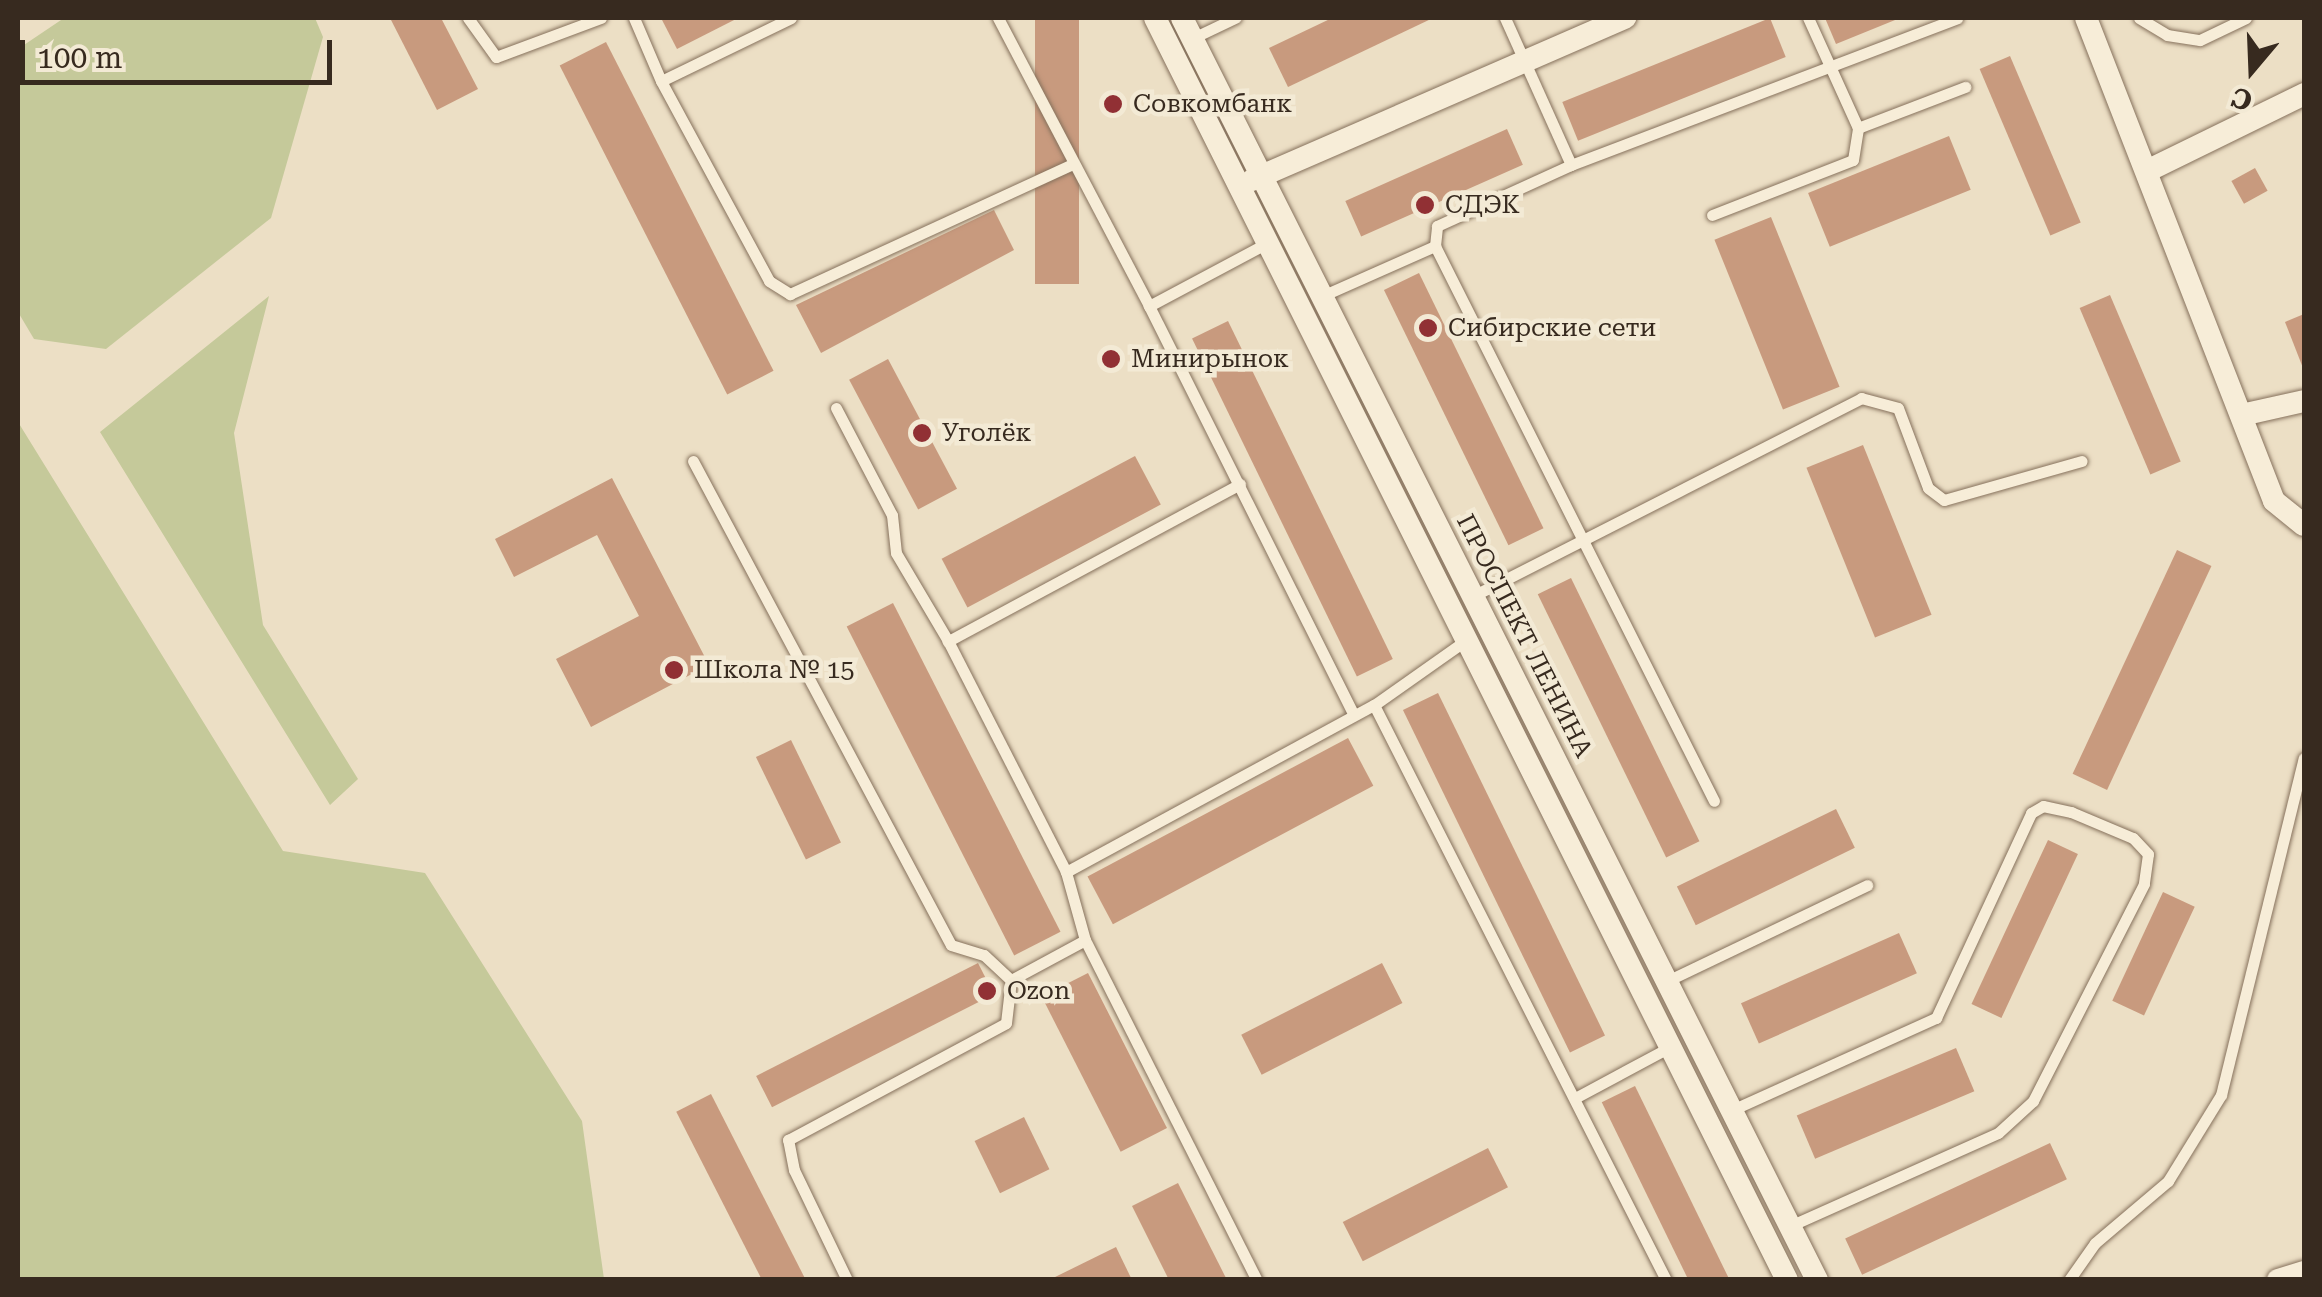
<!DOCTYPE html>
<meta charset="utf-8">
<style>
body{margin:0}
#map{position:relative;width:2322px;height:1297px;overflow:hidden;background:#ecdfc5;font-family:"Roboto Serif",serif}
div>[style]{position:absolute}
[style*='--x']{left:calc(var(--x)*1px);top:calc(var(--y)*1px);width:calc(var(--w)*1px);rotate:calc(var(--a)*1deg)}
.green>*{inset:0;background:#c5c99a}
.building>*{inset:0;background:#c89a7e;transform-origin:0 0}
.roads{filter:drop-shadow(0 0 2px #86715c) drop-shadow(0 0 2px #86715c)}
.lane>*{height:11px;margin:-5.5px;padding:0 5.5px;transform-origin:5.5px;border-radius:5.5px;background:#f7edd8}
.street>*{height:22px;margin:-11px;padding:0 11px;transform-origin:11px;border-radius:11px;background:#f7edd8}
.dots>*{width:28px;height:28px;translate:-50% -50%;box-sizing:border-box;border:5px solid #f3ead5;border-radius:50%}
span{translate:-50% -50%;white-space:nowrap;text-align:center;line-height:1.15;-webkit-text-stroke:9px #f3ead5;paint-order:stroke}
.poi-label{font-size:25px;color:#372a1f}
.left{translate:0 -50%;text-align:left}
.street-label{font-size:25px;color:#372a1f}
.frame{position:absolute;inset:0;border:20px solid #372a1f;pointer-events:none}
.north{position:absolute;left:2202px;top:20px;width:100px;height:100px;-webkit-text-stroke:8px #f3ead5;paint-order:stroke;rotate:199deg;font-size:28px;font-weight:700;line-height:40px;text-align:center;color:#372a1f}
.north::after{content:'';display:block;margin:auto;width:35px;height:45px;background:#372a1f;clip-path:polygon(50% 0,100% 100%,50% 72%,0 100%)}
.scale{position:absolute;left:20px;top:40px;width:312px;height:45px;box-sizing:border-box;border:5px solid #372a1f;border-top:0;padding-left:12px;font-size:30px;line-height:35px;white-space:nowrap;color:#372a1f;-webkit-text-stroke:8px #f3ead5;paint-order:stroke}
</style>
<div id="map">
<div class="green">
<div style="clip-path:polygon(64px 18px,315px 18px,323px 37px,271px 218px,106px 349px,34px 339px,18px 312px,18px 49px)"></div>
<div style="clip-path:polygon(269px 296px,234px 433px,263px 625px,358px 779px,330px 805px,100px 432px)"></div>
<div style="clip-path:polygon(18px 422px,283px 851px,425px 873px,582px 1121px,604px 1279px,18px 1279px)"></div>
</div>
<div class="building">
<div style="clip-path:polygon(390px 18px,441px 18px,478px 89px,437px 110px)"></div>
<div style="clip-path:polygon(661px 18px,738px 18px,677px 49px)"></div>
<div style="left:1035px;top:18px;width:44px;height:266px"></div>
<div style="clip-path:polygon(1332px 18px,1433px 18px,1288px 87px,1269px 48px)"></div>
<div style="left:1770px;top:18px;width:42px;height:224px;rotate:68deg"></div>
<div style="clip-path:polygon(1825px 18px,1900px 18px,1836px 44px)"></div>
<div style="left:606px;top:42px;width:369px;height:52px;rotate:63deg"></div>
<div style="left:2010px;top:56px;width:181px;height:33px;rotate:67deg"></div>
<div style="left:1507px;top:129px;width:39px;height:177px;rotate:66deg"></div>
<div style="left:1949px;top:136px;width:58px;height:152px;rotate:68deg"></div>
<div style="left:2255px;top:168px;width:26px;height:27px;rotate:61deg"></div>
<div style="clip-path:polygon(994px 210px,1014px 250px,821px 353px,796px 305px)"></div>
<div style="left:1771px;top:217px;width:183px;height:61px;rotate:68deg"></div>
<div style="left:1419px;top:273px;width:284px;height:39px;rotate:64deg"></div>
<div style="left:2110px;top:295px;width:181px;height:33px;rotate:67deg"></div>
<div style="clip-path:polygon(2304px 314px,2304px 368px,2303px 368px,2285px 322px)"></div>
<div style="left:1228px;top:321px;width:376px;height:40px;rotate:64deg"></div>
<div style="left:888px;top:359px;width:147px;height:44px;rotate:62deg"></div>
<div style="left:1863px;top:445px;width:183px;height:61px;rotate:68deg"></div>
<div style="left:1135px;top:456px;width:55px;height:219px;rotate:62deg"></div>
<div style="clip-path:polygon(612px 478px,709px 665px,591px 727px,556px 659px,639px 616px,597px 535px,514px 577px,495px 539px)"></div>
<div style="left:2177px;top:550px;width:38px;height:247px;rotate:25deg"></div>
<div style="left:1571px;top:578px;width:293px;height:37px;rotate:64deg"></div>
<div style="left:893px;top:603px;width:369px;height:52px;rotate:63deg"></div>
<div style="left:1438px;top:693px;width:381px;height:39px;rotate:64deg"></div>
<div style="left:1348px;top:738px;width:54px;height:295px;rotate:62deg"></div>
<div style="left:791px;top:740px;width:114px;height:39px;rotate:64deg"></div>
<div style="left:1836px;top:809px;width:43px;height:177px;rotate:64deg"></div>
<div style="left:2048px;top:840px;width:33px;height:181px;rotate:25deg"></div>
<div style="left:2163px;top:892px;width:35px;height:120px;rotate:25deg"></div>
<div style="left:1899px;top:933px;width:44px;height:173px;rotate:66deg"></div>
<div style="left:978px;top:963px;width:35px;height:249px;rotate:63deg"></div>
<div style="left:1382px;top:963px;width:45px;height:158px;rotate:63deg"></div>
<div style="left:1088px;top:973px;width:174px;height:52px;rotate:63deg"></div>
<div style="left:1956px;top:1048px;width:47px;height:173px;rotate:67deg"></div>
<div style="left:1635px;top:1086px;width:215px;height:37px;rotate:64deg"></div>
<div style="left:711px;top:1094px;width:209px;height:39px;rotate:63deg"></div>
<div style="left:1024px;top:1117px;width:58px;height:55px;rotate:64deg"></div>
<div style="left:2050px;top:1143px;width:40px;height:226px;rotate:65deg"></div>
<div style="left:1488px;top:1148px;width:44px;height:163px;rotate:63deg"></div>
<div style="clip-path:polygon(1178px 1183px,1227px 1280px,1169px 1280px,1132px 1206px)"></div>
<div style="clip-path:polygon(1116px 1247px,1132px 1280px,1049px 1280px)"></div>
</div>
<div class="roads">
<div class="lane">
<div style="--x:468;--y:18;--w:48;--a:54.3"></div>
<div style="--x:496;--y:57;--w:112;--a:-20.4"></div>
<div style="--x:634;--y:18;--w:69;--a:66.8"></div>
<div style="--x:791;--y:18;--w:144;--a:154.1"></div>
<div style="--x:661;--y:81;--w:227;--a:61.6"></div>
<div style="--x:769;--y:281;--w:25;--a:32"></div>
<div style="--x:790;--y:294;--w:311;--a:-24.7"></div>
<div style="--x:998;--y:18;--w:325;--a:62.3"></div>
<div style="--x:1149;--y:306;--w:134;--a:-28.1"></div>
<div style="--x:1505;--y:18;--w:161;--a:65.8"></div>
<div style="--x:2139;--y:18;--w:33;--a:31"></div>
<div style="--x:2167;--y:35;--w:33;--a:9"></div>
<div style="--x:2200;--y:40;--w:51;--a:-25.6"></div>
<div style="--x:1193;--y:38;--w:47;--a:-25.5"></div>
<div style="--x:1858;--y:128;--w:115;--a:-21"></div>
<div style="--x:1712;--y:215;--w:151;--a:-21.3"></div>
<div style="--x:1853;--y:160;--w:32;--a:-81"></div>
<div style="--x:1858;--y:128;--w:121;--a:-114.4"></div>
<div style="--x:1435;--y:246;--w:621;--a:63.31"></div>
<div style="--x:1322;--y:296;--w:124;--a:-23.9"></div>
<div style="--x:1435;--y:246;--w:20;--a:-84"></div>
<div style="--x:1437;--y:226;--w:147;--a:-24.5"></div>
<div style="--x:1571;--y:165;--w:413;--a:-20.8"></div>
<div style="--x:1149;--y:306;--w:457;--a:63.4"></div>
<div style="--x:836;--y:408;--w:121;--a:62.4"></div>
<div style="--x:892;--y:515;--w:38;--a:84"></div>
<div style="--x:896;--y:553;--w:102;--a:59.4"></div>
<div style="--x:693;--y:461;--w:548;--a:61.94"></div>
<div style="--x:951;--y:945;--w:34;--a:17"></div>
<div style="--x:984;--y:955;--w:37;--a:43"></div>
<div style="--x:1240;--y:484;--w:332;--a:151.7"></div>
<div style="--x:948;--y:641;--w:259;--a:62.9"></div>
<div style="--x:1066;--y:872;--w:350;--a:-28.5"></div>
<div style="--x:1374;--y:705;--w:113;--a:-35.2"></div>
<div style="--x:1473;--y:596;--w:436;--a:-27"></div>
<div style="--x:1861;--y:398;--w:38;--a:15"></div>
<div style="--x:1898;--y:408;--w:85;--a:69.4"></div>
<div style="--x:1928;--y:488;--w:20;--a:37"></div>
<div style="--x:1944;--y:500;--w:143;--a:-15.8"></div>
<div style="--x:1374;--y:705;--w:645;--a:63.08"></div>
<div style="--x:1085;--y:940;--w:381;--a:63.2"></div>
<div style="--x:1667;--y:981;--w:222;--a:-25.6"></div>
<div style="--x:1575;--y:1098;--w:110;--a:-28.2"></div>
<div style="--x:1732;--y:1110;--w:224;--a:-24.3"></div>
<div style="--x:1936;--y:1018;--w:226;--a:-65.1"></div>
<div style="--x:2031;--y:813;--w:14;--a:-30"></div>
<div style="--x:2043;--y:806;--w:29;--a:12"></div>
<div style="--x:2071;--y:812;--w:67;--a:22.8"></div>
<div style="--x:2133;--y:838;--w:22;--a:47"></div>
<div style="--x:2148;--y:854;--w:30;--a:98"></div>
<div style="--x:2144;--y:884;--w:244;--a:117.1"></div>
<div style="--x:2033;--y:1101;--w:47;--a:137.6"></div>
<div style="--x:1998;--y:1133;--w:228;--a:155.9"></div>
<div style="--x:847;--y:1280;--w:122;--a:-115.7"></div>
<div style="--x:794;--y:1170;--w:31;--a:-101"></div>
<div style="--x:788;--y:1140;--w:247;--a:-28.2"></div>
<div style="--x:1006;--y:1023;--w:43;--a:-83.4"></div>
<div style="--x:1011;--y:980;--w:84;--a:-28.4"></div>
<div style="--x:1085;--y:940;--w:71;--a:-105.6"></div>
<div style="--x:2069;--y:1280;--w:45;--a:-54.9"></div>
<div style="--x:2095;--y:1243;--w:96;--a:-40.3"></div>
<div style="--x:2168;--y:1181;--w:101;--a:-58.4"></div>
<div style="--x:2221;--y:1095;--w:347;--a:-76.2"></div>
</div>
<div class="street">
<div style="--x:1155;--y:18;--w:1411;--a:63.4"></div>
<div style="--x:1182;--y:18;--w:1413;--a:63.29"></div>
<div style="--x:2086;--y:18;--w:518;--a:68.73"></div>
<div style="--x:2274;--y:501;--w:38;--a:39"></div>
<div style="--x:2147;--y:171;--w:175;--a:-26.1"></div>
<div style="--x:1252;--y:180;--w:407;--a:-23.5"></div>
<div style="--x:2246;--y:414;--w:59;--a:-12.6"></div>
<div style="--x:2278;--y:1280;--w:27;--a:-17"></div>
</div>
</div>
<div class="dots">
<div style="left:1113px;top:104px;background:#913034"></div>
<div style="left:1425px;top:205px;background:#913034"></div>
<div style="left:1428px;top:328px;background:#913034"></div>
<div style="left:1111px;top:359px;background:#913034"></div>
<div style="left:922px;top:433px;background:#913034"></div>
<div style="left:674px;top:670px;background:#913034"></div>
<div style="left:987px;top:991px;background:#913034"></div>
</div>
<div class="poi-label">
<span class="left" style="left:1133px;top:104px">Совкомбанк</span>
<span class="left" style="left:1445px;top:205px">СДЭК</span>
<span class="left" style="left:1448px;top:328px">Сибирские сети</span>
<span class="left" style="left:1131px;top:359px">Минирынок</span>
<span class="left" style="left:942px;top:433px">Уголёк</span>
<span class="left" style="left:694px;top:670px">Школа № 15</span>
<span class="left" style="left:1007px;top:991px">Ozon</span>
</div>
<div class="street-label">
<span style="left:1524px;top:636px;rotate:63deg">ПРОСПЕКТ ЛЕНИНА</span>
</div>
<div class="frame"></div>
<div class="north">С</div>
<div class="scale">100 m</div>
</div>
